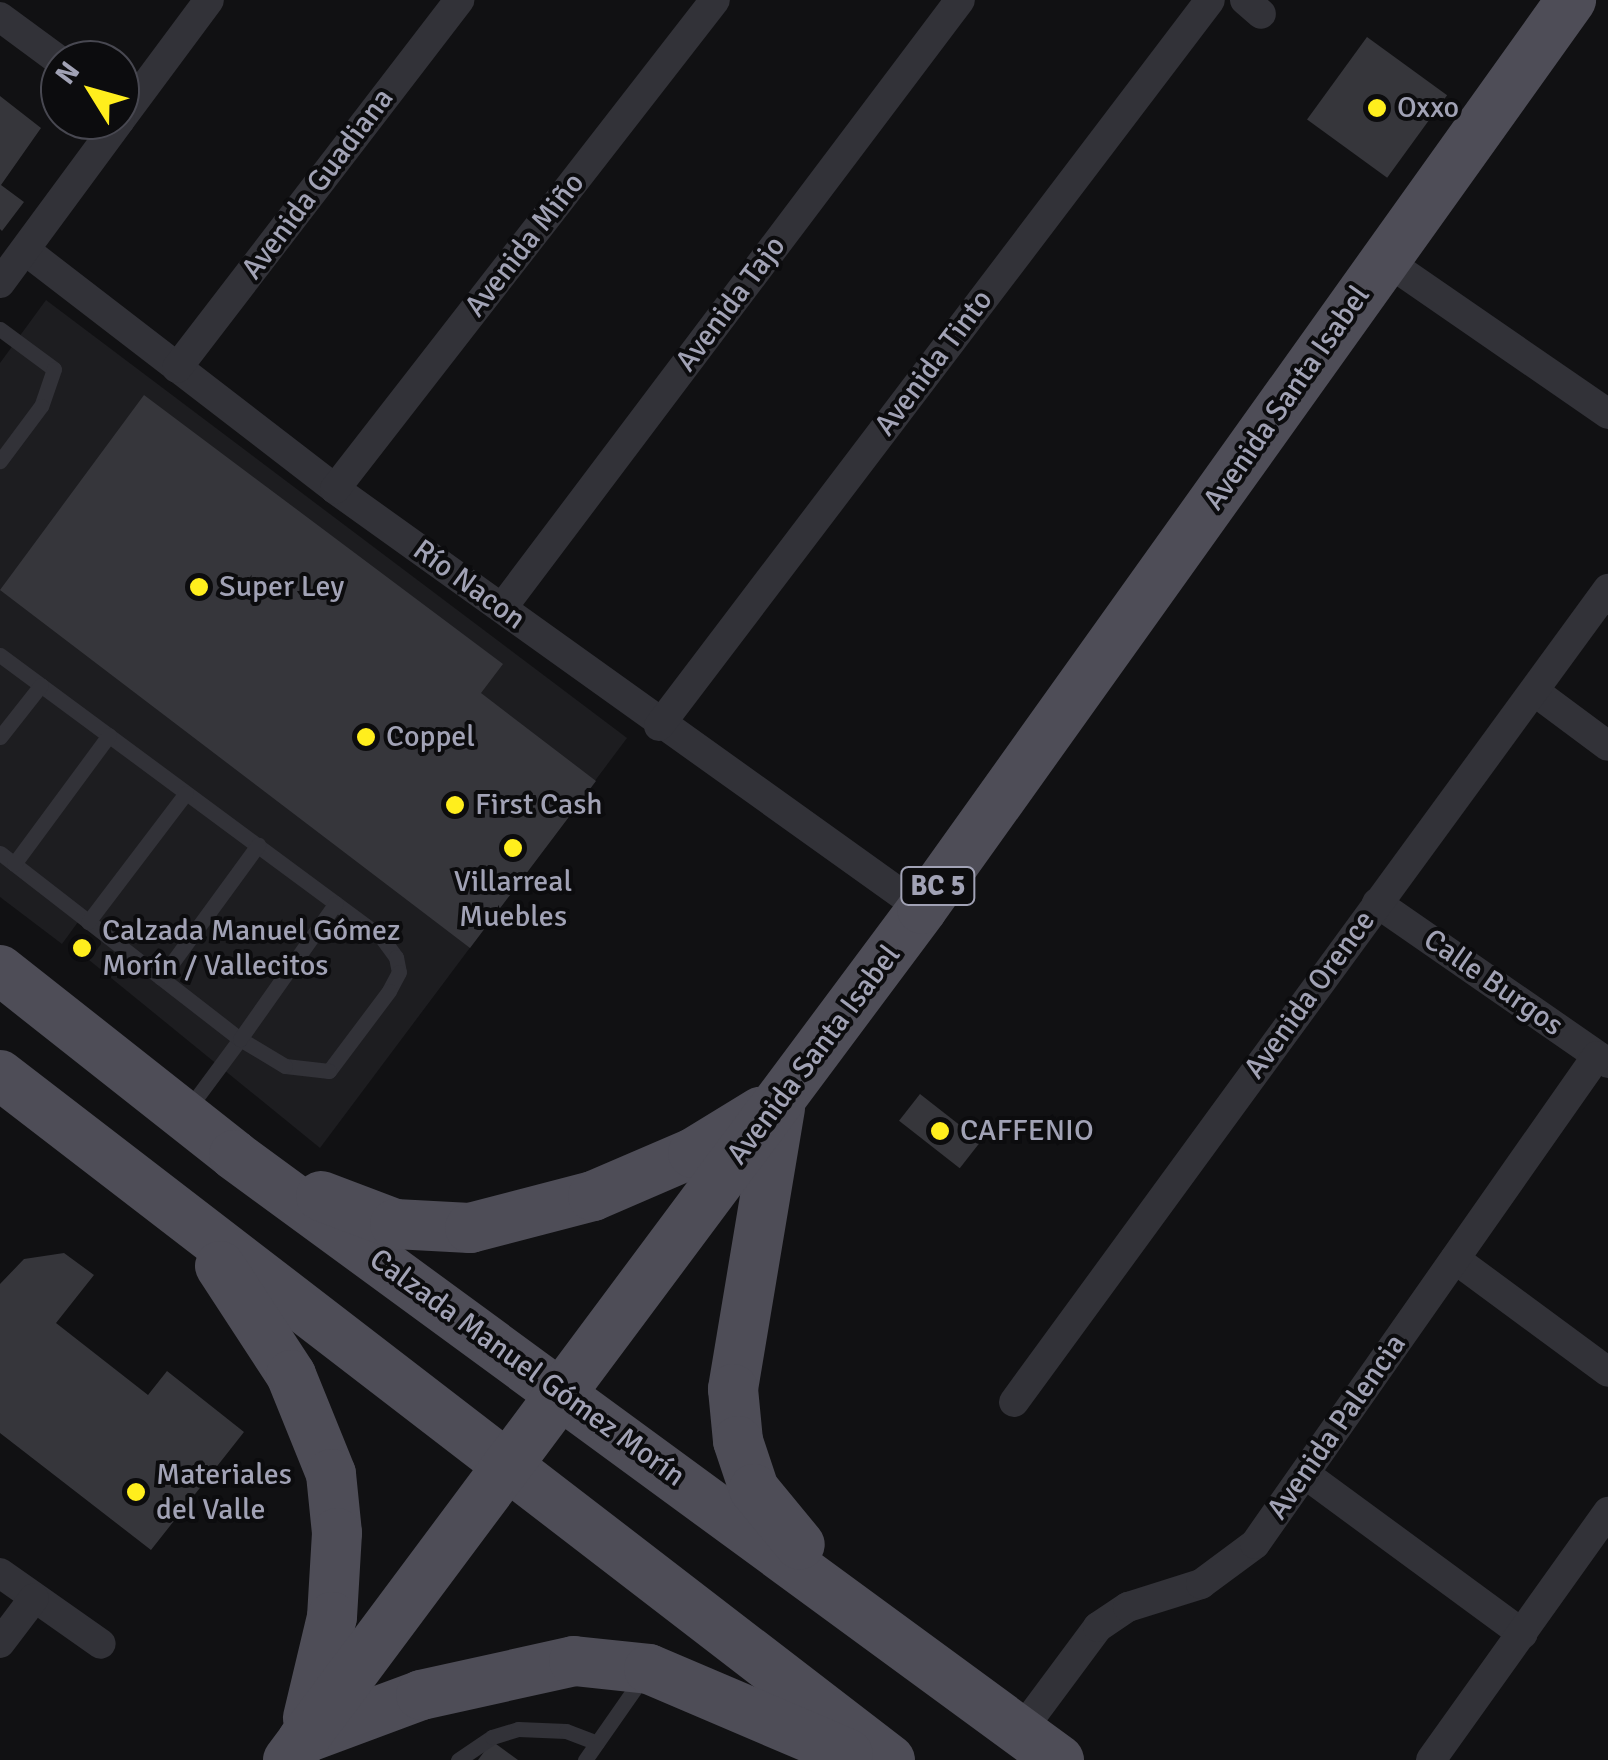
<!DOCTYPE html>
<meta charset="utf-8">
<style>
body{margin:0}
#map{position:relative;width:1608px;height:1760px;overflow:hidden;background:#111113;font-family:Signika,sans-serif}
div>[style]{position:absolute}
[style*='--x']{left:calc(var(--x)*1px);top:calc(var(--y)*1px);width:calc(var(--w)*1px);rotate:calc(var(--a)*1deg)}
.built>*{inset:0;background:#1d1d20}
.building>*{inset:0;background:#36363b;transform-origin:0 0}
.service>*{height:15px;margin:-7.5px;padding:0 7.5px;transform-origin:7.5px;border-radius:7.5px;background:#323238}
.minor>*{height:30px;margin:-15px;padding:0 15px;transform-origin:15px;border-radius:15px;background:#323238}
.primary>*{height:50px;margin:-25px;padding:0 25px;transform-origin:25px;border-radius:25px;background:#4e4d57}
.dots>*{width:28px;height:28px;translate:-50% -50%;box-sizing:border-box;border:5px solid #0c0c0e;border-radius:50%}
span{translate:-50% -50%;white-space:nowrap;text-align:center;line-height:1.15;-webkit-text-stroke:8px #0c0c0e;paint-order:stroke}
.shield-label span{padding:2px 8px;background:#0c0c0e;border:2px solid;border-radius:8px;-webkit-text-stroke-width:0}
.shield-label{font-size:28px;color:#a1a2b5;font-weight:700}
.poi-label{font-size:30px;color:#a1a2b5}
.left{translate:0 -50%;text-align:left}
.street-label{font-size:30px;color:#a1a2b5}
.north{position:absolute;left:40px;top:40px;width:100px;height:100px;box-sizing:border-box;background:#0c0c0e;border:2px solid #484851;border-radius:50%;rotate:307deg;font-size:28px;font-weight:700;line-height:40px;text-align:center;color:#a1a2b5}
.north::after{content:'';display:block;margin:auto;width:35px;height:45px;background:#ffee1d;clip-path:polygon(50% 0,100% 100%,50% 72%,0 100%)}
</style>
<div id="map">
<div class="built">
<div style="clip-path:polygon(46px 300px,627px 738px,320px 1148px,89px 960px,101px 944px,100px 934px,78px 922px,62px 944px,0 897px,0 363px)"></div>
</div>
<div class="building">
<div style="left:1367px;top:37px;width:99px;height:102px;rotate:36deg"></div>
<div style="clip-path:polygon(0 96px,41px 128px,1px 185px,24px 202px,2px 231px,0 229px)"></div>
<div style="clip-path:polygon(144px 395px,503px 664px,481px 693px,596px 781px,470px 948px,0 590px)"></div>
<div style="left:920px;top:1094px;width:77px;height:34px;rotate:38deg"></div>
<div style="clip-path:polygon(64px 1253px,94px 1275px,56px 1323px,148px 1395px,167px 1371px,244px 1432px,151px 1550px,0 1433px,0 1284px,24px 1259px)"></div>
<div style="clip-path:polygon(492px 1741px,518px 1760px,478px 1760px)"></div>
</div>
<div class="service">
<div style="--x:0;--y:329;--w:67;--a:36.5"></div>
<div style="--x:54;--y:369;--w:39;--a:109"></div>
<div style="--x:41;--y:406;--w:69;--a:126.7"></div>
<div style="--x:0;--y:655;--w:475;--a:36.5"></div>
<div style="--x:382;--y:938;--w:24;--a:54"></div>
<div style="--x:396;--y:957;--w:15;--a:79"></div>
<div style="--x:399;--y:972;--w:21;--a:118"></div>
<div style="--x:389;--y:991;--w:100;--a:126.9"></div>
<div style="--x:329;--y:1071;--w:44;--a:-173.5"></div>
<div style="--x:285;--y:1066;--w:52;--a:-149"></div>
<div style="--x:240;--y:1039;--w:91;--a:126.5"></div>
<div style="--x:0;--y:737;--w:66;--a:-51.7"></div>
<div style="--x:0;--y:853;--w:304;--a:37.8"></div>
<div style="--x:240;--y:1039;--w:166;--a:-54.8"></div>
<div style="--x:14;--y:864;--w:160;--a:-53.6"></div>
<div style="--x:88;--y:922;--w:162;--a:-52.8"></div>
<div style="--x:161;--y:978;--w:165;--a:-53.9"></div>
<div style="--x:458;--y:1760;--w:41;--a:-34.1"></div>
<div style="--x:492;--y:1737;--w:27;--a:-17"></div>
<div style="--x:518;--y:1729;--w:48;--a:2.4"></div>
<div style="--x:566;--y:1731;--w:33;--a:21"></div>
<div style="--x:585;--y:1760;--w:101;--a:-55.1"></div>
</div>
<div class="minor">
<div style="--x:1245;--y:0;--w:21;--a:41"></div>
<div style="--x:0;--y:17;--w:74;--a:36.3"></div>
<div style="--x:120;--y:120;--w:149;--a:-53.4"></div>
<div style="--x:25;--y:250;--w:391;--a:37.6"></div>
<div style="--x:335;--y:489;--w:722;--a:35.58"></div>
<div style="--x:1385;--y:260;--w:271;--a:34.6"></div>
<div style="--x:0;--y:283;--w:202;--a:-53.6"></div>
<div style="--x:177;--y:368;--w:464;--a:-52.5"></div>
<div style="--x:335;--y:489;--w:619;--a:-52.15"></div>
<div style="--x:502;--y:608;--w:761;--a:-53.01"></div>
<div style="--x:1534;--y:691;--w:92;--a:36.6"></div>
<div style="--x:659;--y:726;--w:911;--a:-52.8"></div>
<div style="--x:1377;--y:903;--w:281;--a:34.7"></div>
<div style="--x:1455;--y:1259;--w:190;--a:36.4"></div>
<div style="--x:1014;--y:1402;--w:1007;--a:-53.85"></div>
<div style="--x:1305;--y:1474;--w:270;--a:36.3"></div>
<div style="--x:0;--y:1573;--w:123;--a:35.1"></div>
<div style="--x:0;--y:1643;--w:56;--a:-52.9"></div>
<div style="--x:1020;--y:1732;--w:131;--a:-53.4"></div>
<div style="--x:1098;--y:1627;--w:36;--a:-34"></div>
<div style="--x:1128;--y:1607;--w:77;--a:-17.5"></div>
<div style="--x:1201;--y:1584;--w:67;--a:-36.5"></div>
<div style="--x:1255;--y:1544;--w:596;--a:-54.98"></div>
<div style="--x:1431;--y:1760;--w:305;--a:-54.5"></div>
</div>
<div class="primary">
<div style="--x:0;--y:970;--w:298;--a:38.3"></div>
<div style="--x:234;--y:1155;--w:1023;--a:36.25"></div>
<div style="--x:0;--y:1075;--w:1123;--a:37.58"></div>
<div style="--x:780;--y:1108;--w:285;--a:99.5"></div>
<div style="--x:733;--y:1389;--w:52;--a:84.5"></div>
<div style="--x:738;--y:1441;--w:51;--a:71.6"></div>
<div style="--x:754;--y:1489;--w:72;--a:50.6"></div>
<div style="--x:321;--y:1196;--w:79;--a:20.7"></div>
<div style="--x:395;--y:1224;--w:75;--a:3.1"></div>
<div style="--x:470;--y:1228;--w:127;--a:-14.6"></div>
<div style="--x:593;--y:1196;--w:109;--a:-23.3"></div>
<div style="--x:693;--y:1153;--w:79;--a:-31.5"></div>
<div style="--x:220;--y:1266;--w:130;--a:56.9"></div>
<div style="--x:291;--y:1375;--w:107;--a:68"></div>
<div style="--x:331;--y:1474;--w:59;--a:84.2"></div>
<div style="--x:337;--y:1533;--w:84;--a:93.4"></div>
<div style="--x:332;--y:1617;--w:104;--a:103.4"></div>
<div style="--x:303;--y:1739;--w:126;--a:-20.4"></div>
<div style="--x:421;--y:1695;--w:157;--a:-12.5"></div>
<div style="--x:574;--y:1661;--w:75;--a:6.1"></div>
<div style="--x:649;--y:1669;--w:216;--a:23.1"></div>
<div style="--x:288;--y:1760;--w:1061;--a:-53.31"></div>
<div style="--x:922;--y:909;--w:1117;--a:-54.47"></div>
</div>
<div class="dots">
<div style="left:1377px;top:108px;background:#ffee1d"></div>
<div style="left:199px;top:587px;background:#ffee1d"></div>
<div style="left:366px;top:737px;background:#ffee1d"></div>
<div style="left:455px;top:805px;background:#ffee1d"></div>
<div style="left:513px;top:848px;background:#ffee1d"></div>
<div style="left:82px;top:948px;background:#ffee1d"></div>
<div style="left:940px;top:1131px;background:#ffee1d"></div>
<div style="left:136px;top:1492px;background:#ffee1d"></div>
</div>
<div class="shield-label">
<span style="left:938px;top:886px">BC 5</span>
</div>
<div class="poi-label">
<span class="left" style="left:1397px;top:108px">Oxxo</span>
<span class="left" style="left:219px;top:587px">Super Ley</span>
<span class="left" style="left:386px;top:737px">Coppel</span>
<span class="left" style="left:475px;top:805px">First Cash</span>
<span style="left:513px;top:899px">Villarreal<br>Muebles</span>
<span class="left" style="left:102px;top:948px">Calzada Manuel Gómez<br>Morín / Vallecitos</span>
<span class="left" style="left:960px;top:1131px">CAFFENIO</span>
<span class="left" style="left:156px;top:1492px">Materiales<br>del Valle</span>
</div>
<div class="street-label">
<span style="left:318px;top:184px;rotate:-53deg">Avenida Guadiana</span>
<span style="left:525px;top:245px;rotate:-52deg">Avenida Miño</span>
<span style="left:731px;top:304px;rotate:-53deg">Avenida Tajo</span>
<span style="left:934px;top:363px;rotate:-53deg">Avenida Tinto</span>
<span style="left:1287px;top:398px;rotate:-55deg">Avenida Santa Isabel</span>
<span style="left:469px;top:585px;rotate:36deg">Río Nacon</span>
<span style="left:1493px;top:983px;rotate:35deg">Calle Burgos</span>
<span style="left:1310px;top:995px;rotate:-54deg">Avenida Orence</span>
<span style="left:814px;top:1055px;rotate:-53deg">Avenida Santa Isabel</span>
<span style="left:527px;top:1368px;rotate:36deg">Calzada Manuel Gómez Morín</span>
<span style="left:1337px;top:1427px;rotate:-55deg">Avenida Palencia</span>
</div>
<div class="north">N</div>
</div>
